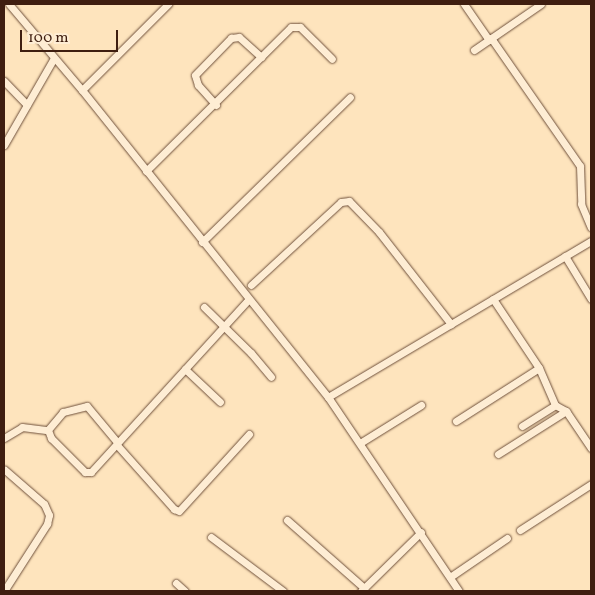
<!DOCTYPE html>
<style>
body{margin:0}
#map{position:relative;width:595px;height:595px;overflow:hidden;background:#fee4bd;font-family:Vollkorn,serif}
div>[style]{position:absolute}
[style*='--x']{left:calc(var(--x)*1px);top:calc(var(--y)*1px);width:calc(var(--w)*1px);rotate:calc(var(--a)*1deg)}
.roads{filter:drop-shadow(0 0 1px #6f503b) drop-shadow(0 0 1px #6f503b)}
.minor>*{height:7px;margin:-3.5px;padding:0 3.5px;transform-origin:3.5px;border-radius:3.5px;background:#feedd4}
span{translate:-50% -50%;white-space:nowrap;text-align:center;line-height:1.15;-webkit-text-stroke:4px #feedd4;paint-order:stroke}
.frame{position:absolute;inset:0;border:5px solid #3f1e10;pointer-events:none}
.scale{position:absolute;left:20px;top:30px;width:98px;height:22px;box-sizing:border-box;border:2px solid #3f1e10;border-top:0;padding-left:6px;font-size:15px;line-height:18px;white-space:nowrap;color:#3f1e10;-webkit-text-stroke:4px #feedd4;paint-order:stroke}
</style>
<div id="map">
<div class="roads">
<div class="minor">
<div style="--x:9;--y:4;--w:113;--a:49.7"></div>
<div style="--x:82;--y:90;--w:393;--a:51.3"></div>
<div style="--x:328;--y:397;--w:234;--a:56"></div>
<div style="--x:464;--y:4;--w:44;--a:55.2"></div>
<div style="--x:491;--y:38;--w:156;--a:55.2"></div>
<div style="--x:580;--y:166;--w:38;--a:88"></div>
<div style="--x:581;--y:204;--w:25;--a:67"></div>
<div style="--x:474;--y:50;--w:81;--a:-34.5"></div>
<div style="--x:4;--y:81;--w:33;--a:46"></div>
<div style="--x:82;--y:90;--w:122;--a:-45"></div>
<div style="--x:216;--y:105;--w:27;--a:-132"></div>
<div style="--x:198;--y:85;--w:10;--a:-107"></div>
<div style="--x:195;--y:75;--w:52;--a:-45.8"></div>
<div style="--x:231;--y:38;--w:8;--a:-7"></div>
<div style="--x:239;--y:37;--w:30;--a:42"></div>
<div style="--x:4;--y:145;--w:100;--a:-60.1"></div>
<div style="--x:146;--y:171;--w:204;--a:-44.8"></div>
<div style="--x:291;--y:27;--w:9;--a:0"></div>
<div style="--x:300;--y:27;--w:45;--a:45"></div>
<div style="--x:202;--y:242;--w:207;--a:-44.4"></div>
<div style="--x:565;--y:256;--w:50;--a:58.8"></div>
<div style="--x:251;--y:285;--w:122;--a:-42.7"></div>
<div style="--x:341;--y:202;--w:8;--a:-7"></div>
<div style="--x:349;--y:201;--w:43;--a:45.9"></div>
<div style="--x:379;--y:232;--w:117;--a:52"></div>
<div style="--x:493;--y:299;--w:83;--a:56.3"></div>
<div style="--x:539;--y:368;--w:40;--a:66.6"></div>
<div style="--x:555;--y:405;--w:13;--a:29"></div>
<div style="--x:566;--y:411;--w:45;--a:56"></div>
<div style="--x:204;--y:307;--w:66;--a:44.4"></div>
<div style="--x:251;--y:353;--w:31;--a:50"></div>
<div style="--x:185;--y:369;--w:48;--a:43.3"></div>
<div style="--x:328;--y:397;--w:306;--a:-30.7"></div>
<div style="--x:456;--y:421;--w:98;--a:-32.6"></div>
<div style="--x:522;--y:426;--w:39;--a:-32"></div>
<div style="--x:4;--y:438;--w:21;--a:-31"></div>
<div style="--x:22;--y:427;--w:26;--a:7"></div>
<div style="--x:117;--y:442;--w:47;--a:-129.8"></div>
<div style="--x:87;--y:406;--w:25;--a:166"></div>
<div style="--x:63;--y:412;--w:23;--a:130"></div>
<div style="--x:48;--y:430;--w:9;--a:69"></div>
<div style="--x:51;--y:438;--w:48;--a:45"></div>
<div style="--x:85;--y:472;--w:6;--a:0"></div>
<div style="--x:91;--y:472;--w:233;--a:-47.6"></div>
<div style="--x:360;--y:443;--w:72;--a:-31.9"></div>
<div style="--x:117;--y:445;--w:86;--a:48.3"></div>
<div style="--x:174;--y:509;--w:5;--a:22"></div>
<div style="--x:179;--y:511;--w:104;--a:-47.7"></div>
<div style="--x:498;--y:454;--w:80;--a:-32.3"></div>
<div style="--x:287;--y:520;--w:103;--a:41.4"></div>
<div style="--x:520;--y:530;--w:85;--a:-32.9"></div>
<div style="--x:211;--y:537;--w:90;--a:36.9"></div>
<div style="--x:450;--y:577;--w:69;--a:-34.4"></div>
<div style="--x:176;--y:583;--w:12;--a:42"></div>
<div style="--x:4;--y:591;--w:80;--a:-57.3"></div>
<div style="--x:47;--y:524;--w:9;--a:-77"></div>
<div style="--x:49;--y:515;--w:12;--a:-114"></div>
<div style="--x:44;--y:504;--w:52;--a:-138.9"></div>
<div style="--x:361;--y:591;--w:84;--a:-44.5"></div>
</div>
</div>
<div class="frame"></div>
<div class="scale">100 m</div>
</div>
